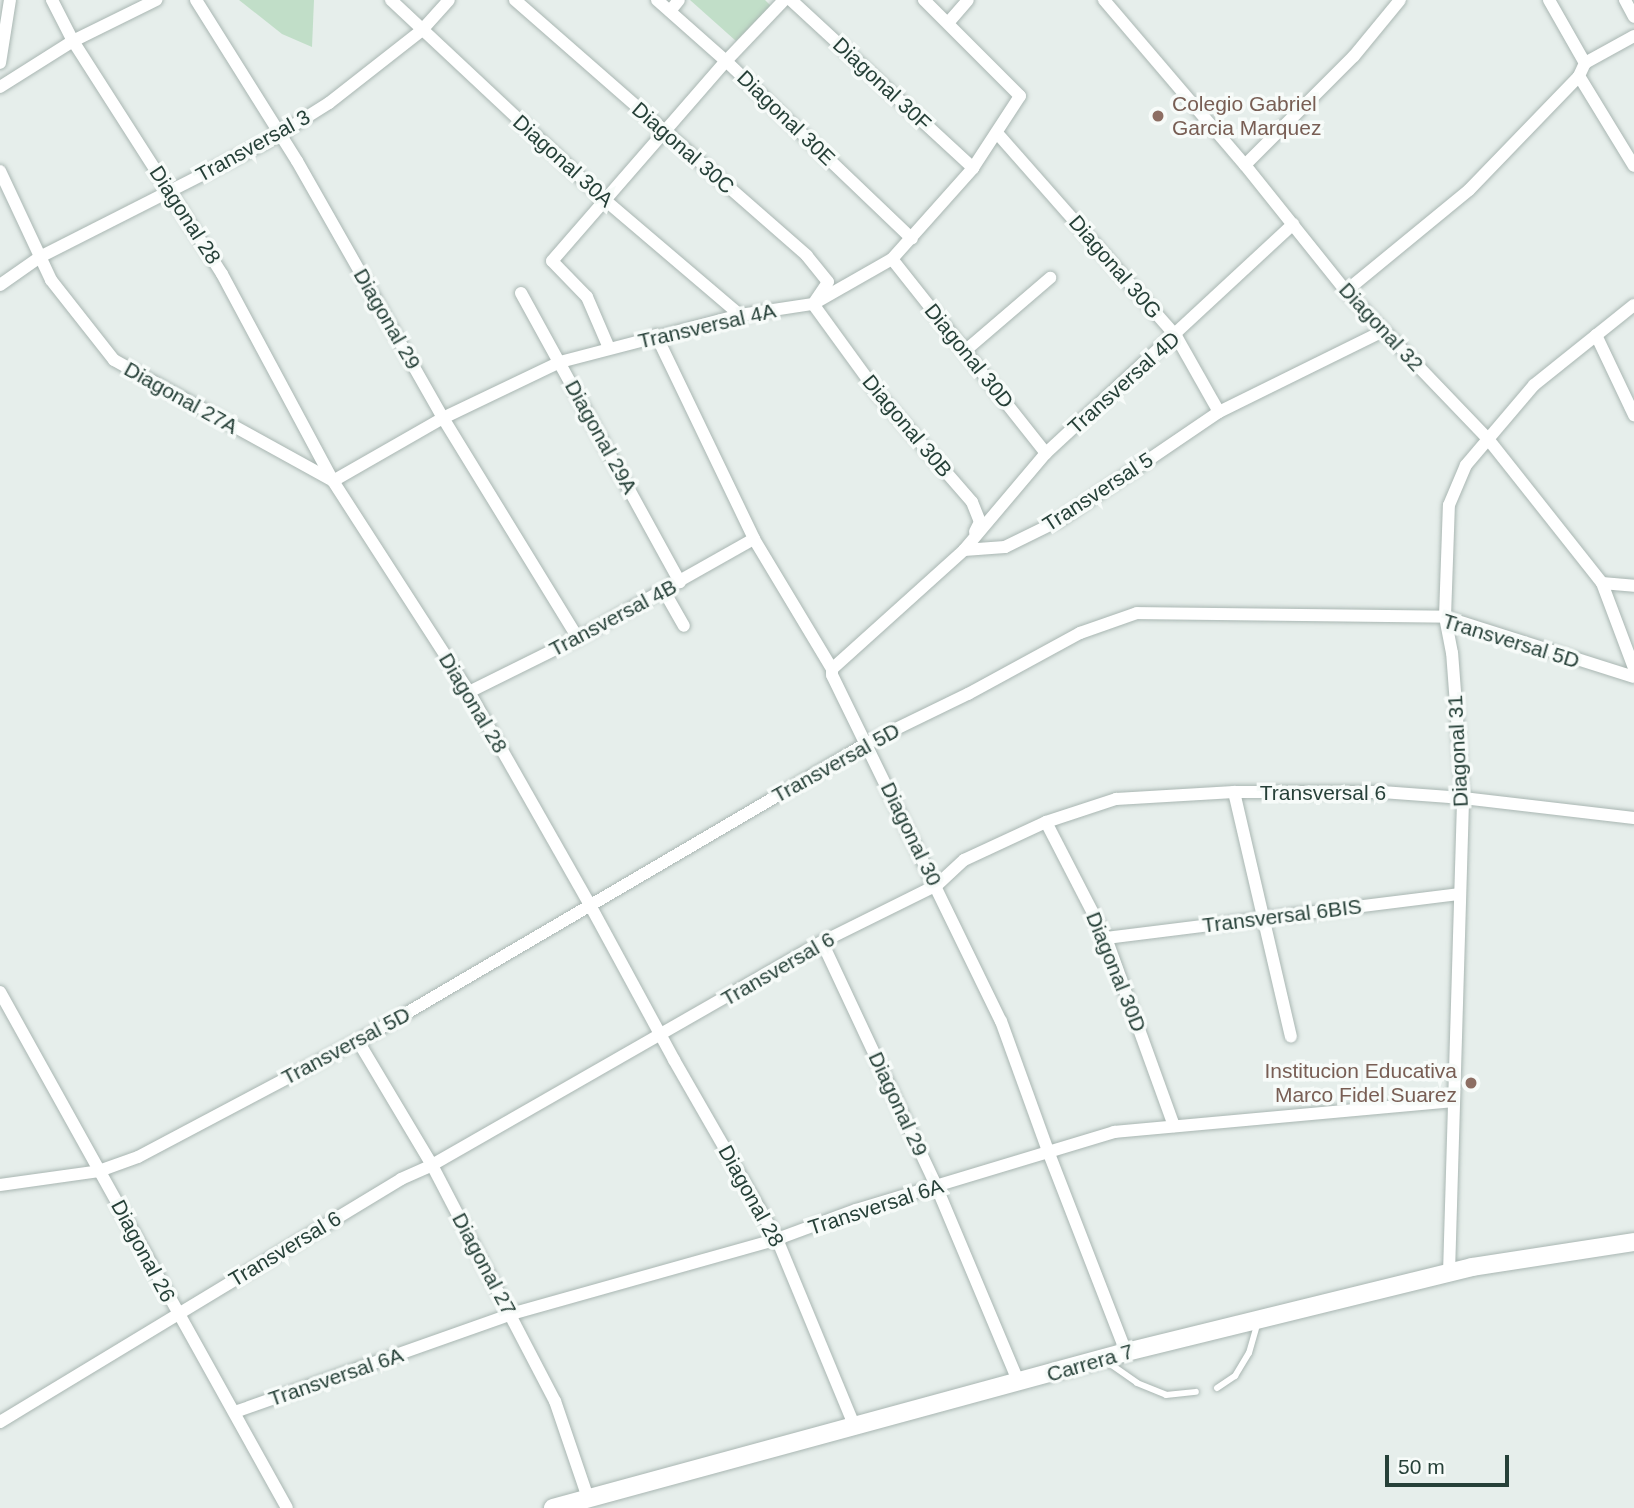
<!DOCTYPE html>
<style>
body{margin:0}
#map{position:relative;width:1634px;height:1508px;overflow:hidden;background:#e6eeeb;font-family:Arial,sans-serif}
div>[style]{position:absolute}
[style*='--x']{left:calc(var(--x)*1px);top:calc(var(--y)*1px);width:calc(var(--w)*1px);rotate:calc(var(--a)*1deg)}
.green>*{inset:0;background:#c1dec8}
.roads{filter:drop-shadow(0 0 2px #a9b6b2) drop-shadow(0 0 2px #a9b6b2)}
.service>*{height:6px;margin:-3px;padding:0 3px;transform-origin:3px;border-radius:3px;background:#fff}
.minor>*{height:12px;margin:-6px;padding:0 6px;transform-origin:6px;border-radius:6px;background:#fff}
.secondary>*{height:18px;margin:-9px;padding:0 9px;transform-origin:9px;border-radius:9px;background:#fff}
.dots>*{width:19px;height:19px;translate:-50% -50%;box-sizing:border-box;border:4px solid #f7fbf9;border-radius:50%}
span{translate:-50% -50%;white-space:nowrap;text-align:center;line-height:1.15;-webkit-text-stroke:7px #f7fbf9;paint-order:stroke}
.street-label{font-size:21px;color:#264038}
.education-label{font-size:21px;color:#785e54}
.left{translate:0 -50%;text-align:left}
.right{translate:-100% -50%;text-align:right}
.scale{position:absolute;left:1385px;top:1455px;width:124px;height:32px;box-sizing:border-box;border:4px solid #264038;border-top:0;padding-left:9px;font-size:21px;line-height:24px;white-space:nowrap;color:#264038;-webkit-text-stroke:5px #f7fbf9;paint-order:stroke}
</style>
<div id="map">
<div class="green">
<div style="clip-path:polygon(239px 0,314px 0,312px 47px,282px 34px)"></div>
<div style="clip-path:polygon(690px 0,765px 0,771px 6px,736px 41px)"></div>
</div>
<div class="roads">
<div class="service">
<div style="--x:1106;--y:1361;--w:38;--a:35"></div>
<div style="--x:1137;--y:1383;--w:31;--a:22"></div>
<div style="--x:1166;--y:1395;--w:30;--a:-6"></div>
<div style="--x:1217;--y:1388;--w:22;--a:-34"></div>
<div style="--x:1235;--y:1376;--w:27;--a:-59"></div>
<div style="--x:1249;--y:1353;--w:33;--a:-74"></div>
</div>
<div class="minor">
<div style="--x:52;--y:0;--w:46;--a:62.9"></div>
<div style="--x:73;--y:41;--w:277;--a:57.4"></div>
<div style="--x:222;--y:274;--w:235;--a:61.8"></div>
<div style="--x:333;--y:481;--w:251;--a:57.2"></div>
<div style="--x:469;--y:692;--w:247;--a:60.4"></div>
<div style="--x:591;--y:907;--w:174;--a:61.5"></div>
<div style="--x:674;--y:1060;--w:207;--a:60.1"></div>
<div style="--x:777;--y:1239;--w:204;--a:67.5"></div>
<div style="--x:196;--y:0;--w:190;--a:57.9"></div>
<div style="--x:297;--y:161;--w:296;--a:60.4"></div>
<div style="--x:443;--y:418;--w:258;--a:58.5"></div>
<div style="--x:391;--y:0;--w:293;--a:43.1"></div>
<div style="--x:605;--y:200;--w:177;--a:40.4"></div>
<div style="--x:515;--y:0;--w:388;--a:41.2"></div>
<div style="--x:807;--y:256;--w:33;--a:51"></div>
<div style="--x:828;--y:282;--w:23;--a:124"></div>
<div style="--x:657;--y:0;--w:92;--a:41.5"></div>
<div style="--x:726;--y:61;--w:257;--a:43.7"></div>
<div style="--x:791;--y:0;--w:248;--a:42.7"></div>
<div style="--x:1104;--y:0;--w:217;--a:49.5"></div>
<div style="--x:1245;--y:165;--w:161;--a:51.3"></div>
<div style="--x:1346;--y:291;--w:205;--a:46.2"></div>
<div style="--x:1488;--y:439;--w:184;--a:51.6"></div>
<div style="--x:1602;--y:583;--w:91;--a:69.4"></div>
<div style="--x:1549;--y:0;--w:73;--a:60.3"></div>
<div style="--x:1585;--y:63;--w:14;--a:115"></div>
<div style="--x:1579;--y:76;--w:105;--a:58.6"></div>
<div style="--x:1625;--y:0;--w:19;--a:62"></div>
<div style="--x:670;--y:11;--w:14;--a:-51"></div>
<div style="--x:948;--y:23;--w:30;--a:-49"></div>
<div style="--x:0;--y:63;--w:64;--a:-81"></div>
<div style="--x:1585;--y:63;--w:56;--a:-28.9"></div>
<div style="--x:0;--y:87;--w:86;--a:-32.2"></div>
<div style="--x:73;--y:41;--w:93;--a:-26.3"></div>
<div style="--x:997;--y:133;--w:271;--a:48.6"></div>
<div style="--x:1176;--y:336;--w:87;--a:60.5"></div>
<div style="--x:1245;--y:165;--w:154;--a:-45"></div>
<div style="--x:1354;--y:56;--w:72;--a:-50.6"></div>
<div style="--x:0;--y:171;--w:120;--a:64.9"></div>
<div style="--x:51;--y:280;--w:102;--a:51.8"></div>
<div style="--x:114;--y:360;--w:250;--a:28.9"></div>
<div style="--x:333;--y:481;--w:127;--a:-29.8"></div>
<div style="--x:443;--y:418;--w:130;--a:-25.6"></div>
<div style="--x:560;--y:362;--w:186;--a:-14.6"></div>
<div style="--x:740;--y:315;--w:74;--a:-8.6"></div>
<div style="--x:813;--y:304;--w:91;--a:-29.7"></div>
<div style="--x:892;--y:259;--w:122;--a:-48.3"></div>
<div style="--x:973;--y:168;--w:86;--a:-56.9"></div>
<div style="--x:1020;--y:96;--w:136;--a:-135"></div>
<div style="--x:892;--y:259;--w:248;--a:51.6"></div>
<div style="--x:0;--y:285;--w:49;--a:-35"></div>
<div style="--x:40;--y:257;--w:254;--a:-26.9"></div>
<div style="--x:267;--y:142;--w:73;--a:-32.2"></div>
<div style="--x:329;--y:103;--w:118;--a:-38.1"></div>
<div style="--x:422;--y:30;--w:40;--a:-48"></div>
<div style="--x:1346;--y:291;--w:159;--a:-39.4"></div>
<div style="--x:1469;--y:190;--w:158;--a:-46"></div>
<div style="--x:521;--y:293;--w:330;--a:61.2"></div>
<div style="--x:813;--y:304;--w:112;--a:54"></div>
<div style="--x:879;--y:395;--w:142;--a:49"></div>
<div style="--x:972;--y:502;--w:22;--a:68"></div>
<div style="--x:980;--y:522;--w:11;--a:117"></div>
<div style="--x:656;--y:335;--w:226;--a:64.3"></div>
<div style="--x:754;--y:539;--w:152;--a:59"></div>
<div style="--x:832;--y:669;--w:6;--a:90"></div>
<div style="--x:832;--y:675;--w:385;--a:64"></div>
<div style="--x:1001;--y:1021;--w:138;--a:70.1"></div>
<div style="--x:1048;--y:1151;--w:216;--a:68.8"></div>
<div style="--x:1596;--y:335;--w:89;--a:64.6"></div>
<div style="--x:609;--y:348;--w:56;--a:-113.3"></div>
<div style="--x:587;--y:297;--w:50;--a:-134.2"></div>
<div style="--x:552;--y:261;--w:265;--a:-49"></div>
<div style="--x:726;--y:61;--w:84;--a:-46.4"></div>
<div style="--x:966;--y:350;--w:111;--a:-40.6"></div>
<div style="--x:964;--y:550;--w:127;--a:-49.8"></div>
<div style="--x:1046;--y:453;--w:337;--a:-42.8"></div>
<div style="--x:1602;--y:583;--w:32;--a:5"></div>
<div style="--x:664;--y:591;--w:40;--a:60.3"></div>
<div style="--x:832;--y:669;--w:178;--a:-42"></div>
<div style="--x:964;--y:550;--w:41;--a:-4.2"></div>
<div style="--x:1005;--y:547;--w:61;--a:-26.1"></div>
<div style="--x:1060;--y:520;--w:192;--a:-34.2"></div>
<div style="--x:1219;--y:412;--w:183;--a:-26.3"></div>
<div style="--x:469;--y:692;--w:122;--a:-26.4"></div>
<div style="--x:578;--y:638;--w:202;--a:-29.4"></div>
<div style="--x:1234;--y:792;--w:251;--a:76.9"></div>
<div style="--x:1046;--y:822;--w:131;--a:62.7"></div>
<div style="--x:1106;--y:938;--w:200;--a:70.1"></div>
<div style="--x:1106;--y:938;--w:355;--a:-7.1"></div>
<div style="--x:822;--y:942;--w:272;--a:64.9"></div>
<div style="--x:937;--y:1188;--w:212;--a:67.2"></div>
<div style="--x:0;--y:992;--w:590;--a:60.92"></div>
<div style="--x:358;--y:1041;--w:144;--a:59.2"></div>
<div style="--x:432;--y:1165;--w:266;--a:62.5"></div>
<div style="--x:555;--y:1401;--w:102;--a:71.2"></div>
<div style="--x:0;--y:1185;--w:100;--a:-8"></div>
<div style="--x:99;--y:1171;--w:41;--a:-19.7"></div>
<div style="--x:138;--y:1157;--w:269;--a:-27.9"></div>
<div style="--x:376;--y:1031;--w:569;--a:-30.39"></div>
<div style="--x:867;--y:743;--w:112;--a:-25.9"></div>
<div style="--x:968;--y:694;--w:128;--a:-28.6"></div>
<div style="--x:1080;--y:633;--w:60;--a:-19.3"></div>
<div style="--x:1137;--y:613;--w:308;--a:0.7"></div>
<div style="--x:1445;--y:617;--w:198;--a:17.6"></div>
<div style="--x:1449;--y:1273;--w:475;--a:-88.3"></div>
<div style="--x:1463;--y:798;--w:145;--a:-94.3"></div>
<div style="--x:1452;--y:653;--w:37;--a:-101"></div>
<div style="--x:1445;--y:617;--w:112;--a:-88"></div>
<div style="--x:1449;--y:505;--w:43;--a:-67"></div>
<div style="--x:1466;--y:465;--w:105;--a:-49.6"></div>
<div style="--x:1534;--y:385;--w:128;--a:-38.7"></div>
<div style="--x:235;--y:1412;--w:293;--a:-19.5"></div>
<div style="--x:511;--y:1314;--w:276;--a:-15.7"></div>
<div style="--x:777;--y:1239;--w:84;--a:-20.2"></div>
<div style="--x:856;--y:1210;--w:270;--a:-16.8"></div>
<div style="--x:1114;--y:1132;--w:341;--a:-5.2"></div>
<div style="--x:0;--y:1422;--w:469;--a:-31.2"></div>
<div style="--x:401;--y:1179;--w:34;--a:-24"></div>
<div style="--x:432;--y:1165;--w:449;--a:-29.8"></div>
<div style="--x:822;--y:942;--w:128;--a:-26.4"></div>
<div style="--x:937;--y:885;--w:37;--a:-43"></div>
<div style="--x:964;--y:860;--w:90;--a:-24.9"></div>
<div style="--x:1046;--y:822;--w:74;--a:-18.2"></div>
<div style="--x:1116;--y:799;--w:118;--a:-3.4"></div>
<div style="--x:1234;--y:792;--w:148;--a:0"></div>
<div style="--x:1382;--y:792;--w:81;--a:4.2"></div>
<div style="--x:1463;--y:798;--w:172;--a:6.7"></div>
</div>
<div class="secondary">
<div style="--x:553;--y:1508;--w:594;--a:-15.23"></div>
<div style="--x:1126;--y:1352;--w:356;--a:-13.8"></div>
<div style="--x:1472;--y:1267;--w:164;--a:-8.8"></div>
</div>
</div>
<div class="dots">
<div style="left:1158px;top:116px;background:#8d6e63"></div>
<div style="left:1471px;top:1083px;background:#8d6e63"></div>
</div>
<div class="street-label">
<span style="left:882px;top:84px;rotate:43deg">Diagonal 30F</span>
<span style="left:786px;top:118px;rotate:44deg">Diagonal 30E</span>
<span style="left:253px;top:146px;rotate:-29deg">Transversal 3</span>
<span style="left:683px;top:148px;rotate:41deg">Diagonal 30C</span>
<span style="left:563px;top:161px;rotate:42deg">Diagonal 30A</span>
<span style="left:185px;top:215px;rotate:57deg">Diagonal 28</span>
<span style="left:1115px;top:267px;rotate:49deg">Diagonal 30G</span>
<span style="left:387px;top:319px;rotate:60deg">Diagonal 29</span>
<span style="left:707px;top:326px;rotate:-13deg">Transversal 4A</span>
<span style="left:1381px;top:327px;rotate:47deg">Diagonal 32</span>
<span style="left:969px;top:356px;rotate:51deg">Diagonal 30D</span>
<span style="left:1124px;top:383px;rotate:-42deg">Transversal 4D</span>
<span style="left:181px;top:398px;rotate:29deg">Diagonal 27A</span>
<span style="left:907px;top:426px;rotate:50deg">Diagonal 30B</span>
<span style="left:601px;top:437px;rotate:61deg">Diagonal 29A</span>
<span style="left:1098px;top:492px;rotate:-33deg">Transversal 5</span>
<span style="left:613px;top:618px;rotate:-28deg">Transversal 4B</span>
<span style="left:1511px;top:641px;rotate:17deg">Transversal 5D</span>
<span style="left:473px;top:703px;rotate:59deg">Diagonal 28</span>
<span style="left:1458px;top:751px;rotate:-93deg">Diagonal 31</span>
<span style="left:836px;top:763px;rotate:-29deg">Transversal 5D</span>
<span style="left:1323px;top:793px">Transversal 6</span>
<span style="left:911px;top:834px;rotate:64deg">Diagonal 30</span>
<span style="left:1282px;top:916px;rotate:-7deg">Transversal 6BIS</span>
<span style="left:778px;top:969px;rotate:-30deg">Transversal 6</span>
<span style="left:1116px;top:972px;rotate:68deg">Diagonal 30D</span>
<span style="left:346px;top:1046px;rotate:-28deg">Transversal 5D</span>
<span style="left:898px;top:1104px;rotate:65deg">Diagonal 29</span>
<span style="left:751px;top:1196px;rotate:61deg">Diagonal 28</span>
<span style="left:876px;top:1207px;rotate:-18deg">Transversal 6A</span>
<span style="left:285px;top:1249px;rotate:-31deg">Transversal 6</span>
<span style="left:143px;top:1251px;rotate:62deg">Diagonal 26</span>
<span style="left:484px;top:1264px;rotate:62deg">Diagonal 27</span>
<span style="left:1090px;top:1363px;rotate:-16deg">Carrera 7</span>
<span style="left:336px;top:1377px;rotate:-19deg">Transversal 6A</span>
</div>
<div class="education-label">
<span class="left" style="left:1172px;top:116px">Colegio Gabriel<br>Garcia Marquez</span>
<span class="right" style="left:1457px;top:1083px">Institucion Educativa<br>Marco Fidel Suarez</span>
</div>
<div class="scale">50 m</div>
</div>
